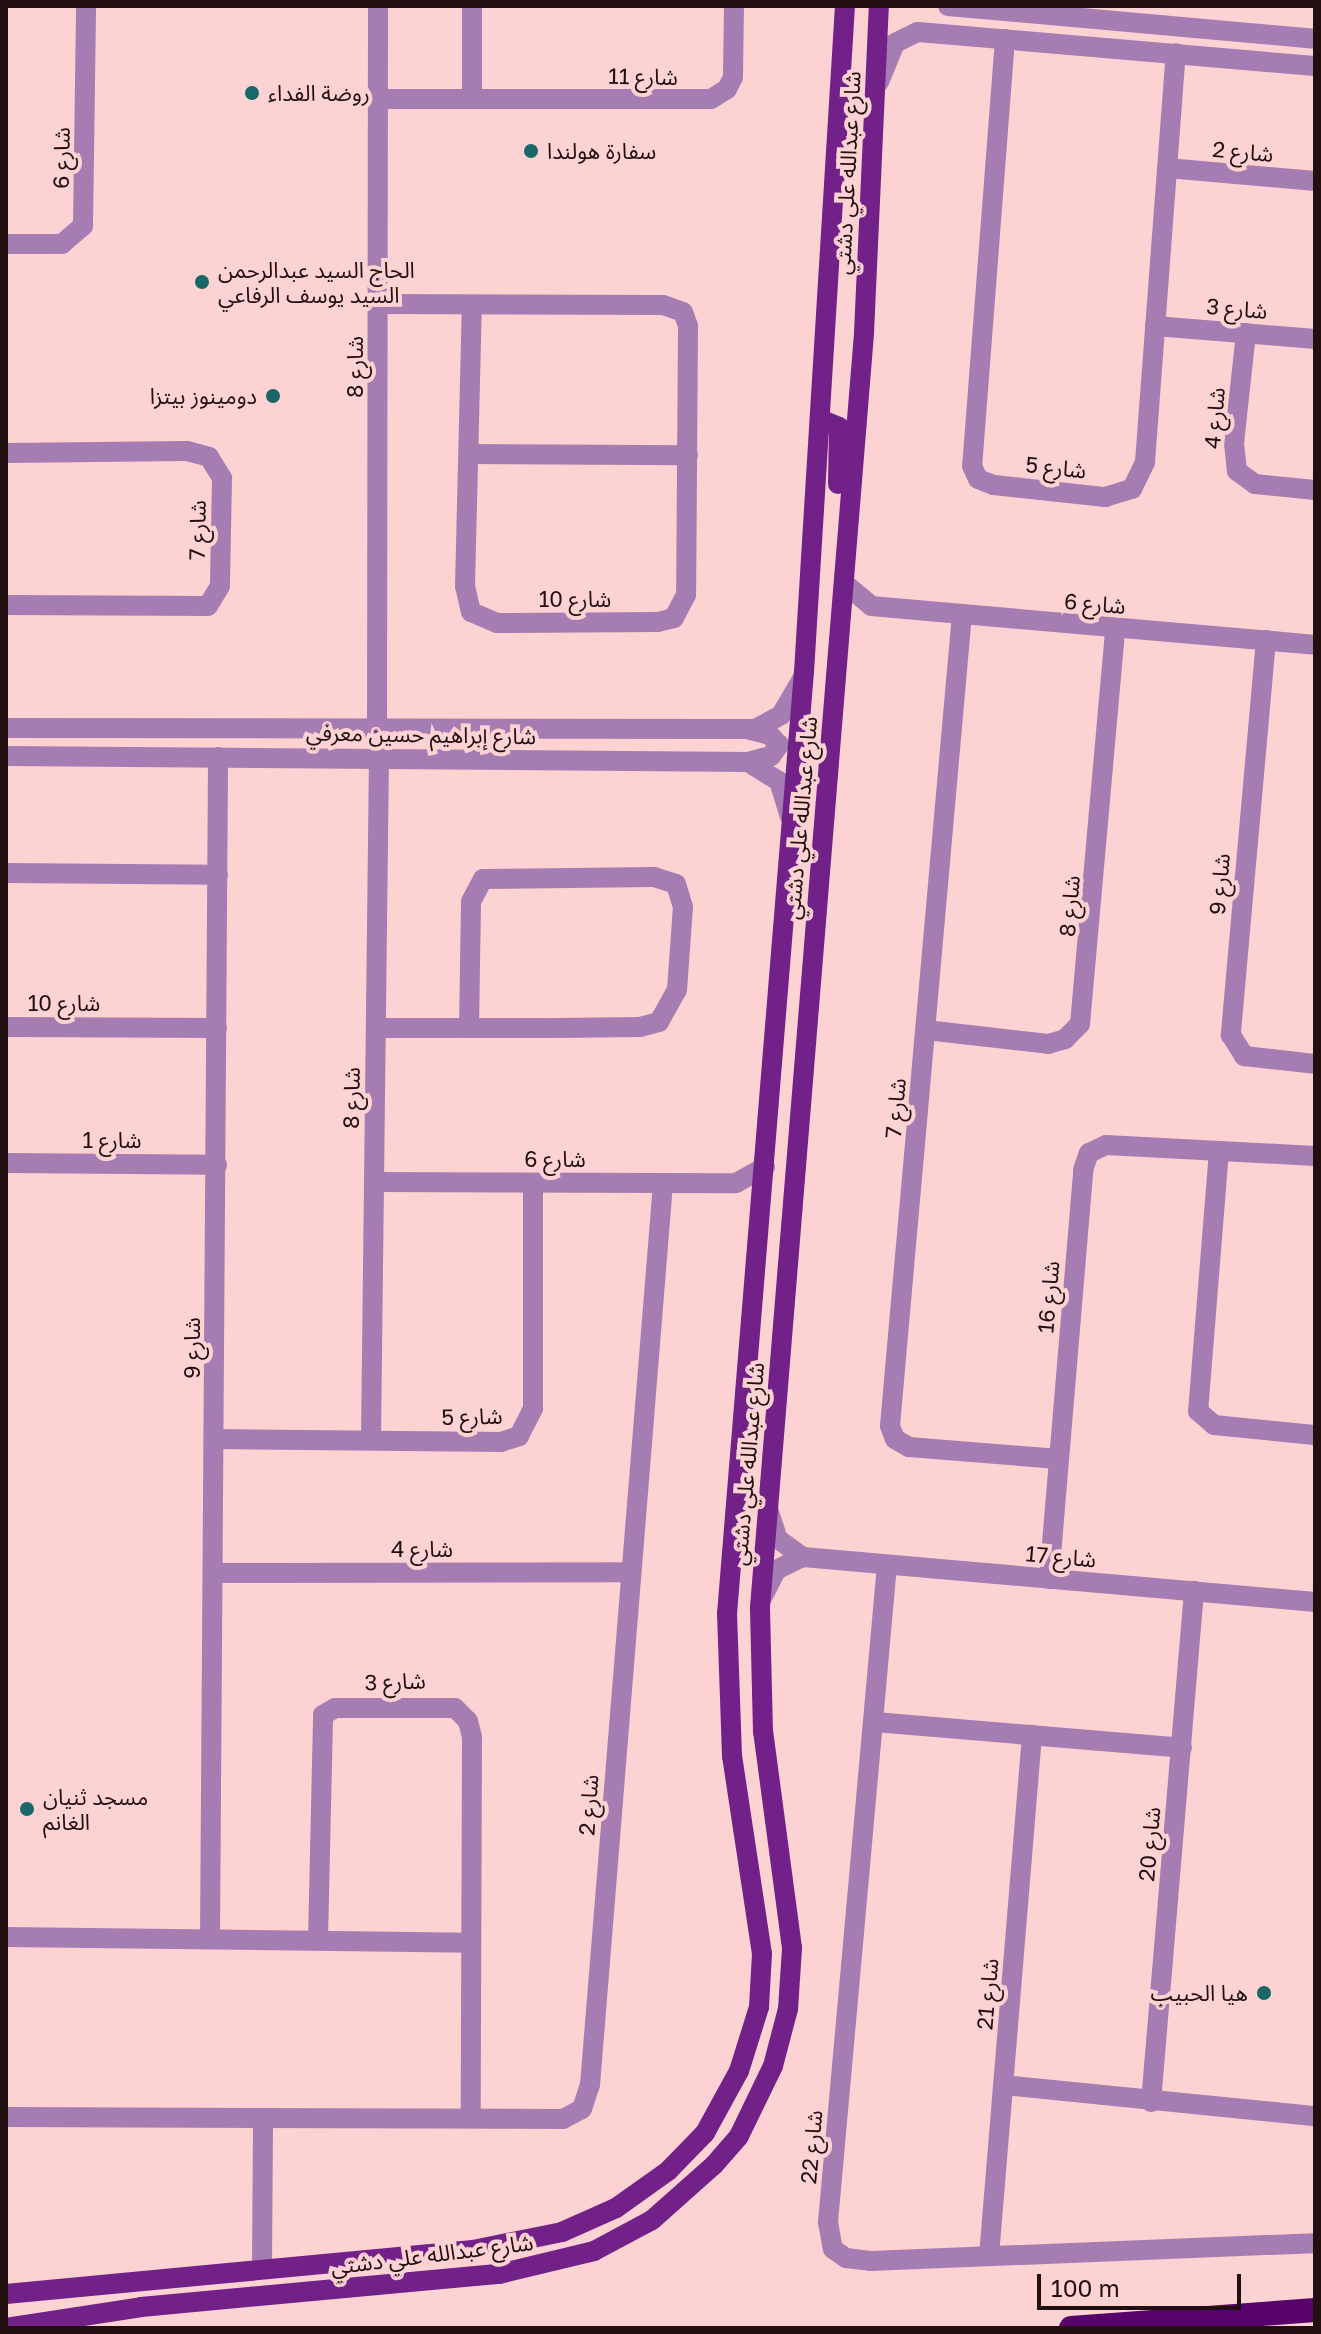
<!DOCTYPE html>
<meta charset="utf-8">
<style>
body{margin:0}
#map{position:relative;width:1321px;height:2334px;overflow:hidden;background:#fdd2d2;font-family:"Golos Text","Noto Sans Arabic",sans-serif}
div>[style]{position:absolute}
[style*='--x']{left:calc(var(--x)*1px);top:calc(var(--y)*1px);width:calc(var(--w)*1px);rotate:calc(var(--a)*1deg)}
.minor>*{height:20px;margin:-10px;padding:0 10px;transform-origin:10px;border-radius:10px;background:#a67db2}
.major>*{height:20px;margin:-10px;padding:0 10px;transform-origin:10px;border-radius:10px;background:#722188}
.highway>*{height:24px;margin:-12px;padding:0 12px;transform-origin:12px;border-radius:12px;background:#57036b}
.dots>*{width:22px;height:22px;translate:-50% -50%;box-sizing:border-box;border:4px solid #fdd2d2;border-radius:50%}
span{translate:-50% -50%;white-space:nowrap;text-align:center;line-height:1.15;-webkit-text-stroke:8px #fdd2d2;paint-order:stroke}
.street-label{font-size:22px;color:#221011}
.poi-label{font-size:22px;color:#221011}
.left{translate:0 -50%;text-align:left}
.right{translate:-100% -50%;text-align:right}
.frame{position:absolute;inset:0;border:8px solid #221011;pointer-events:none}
.scale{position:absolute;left:1037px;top:2274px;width:204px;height:36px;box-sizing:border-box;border:4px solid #221011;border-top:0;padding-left:10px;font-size:24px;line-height:28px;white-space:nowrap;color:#221011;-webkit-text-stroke:6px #fdd2d2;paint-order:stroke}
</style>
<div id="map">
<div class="minor">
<div style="--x:472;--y:6;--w:92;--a:90"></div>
<div style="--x:948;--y:6;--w:368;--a:5.1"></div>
<div style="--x:1005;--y:39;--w:428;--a:94.4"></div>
<div style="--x:972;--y:466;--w:14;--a:65"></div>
<div style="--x:978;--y:479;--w:17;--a:21"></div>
<div style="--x:994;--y:485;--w:112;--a:6.2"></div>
<div style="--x:1105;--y:497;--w:28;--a:-17"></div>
<div style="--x:1132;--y:489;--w:30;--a:-64"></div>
<div style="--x:1145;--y:462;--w:410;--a:-85.7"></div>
<div style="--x:879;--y:82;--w:42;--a:-67.7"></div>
<div style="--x:895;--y:43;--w:25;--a:-26"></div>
<div style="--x:918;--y:32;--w:398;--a:4.9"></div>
<div style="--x:379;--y:99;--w:332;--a:0"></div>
<div style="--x:711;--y:99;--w:19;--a:-32"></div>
<div style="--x:727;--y:89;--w:13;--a:-63"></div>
<div style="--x:733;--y:77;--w:71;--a:-89.2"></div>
<div style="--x:1167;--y:168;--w:149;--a:5"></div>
<div style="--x:6;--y:244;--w:56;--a:0"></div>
<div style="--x:62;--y:244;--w:28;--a:-41"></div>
<div style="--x:83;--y:226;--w:220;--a:-89.2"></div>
<div style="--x:379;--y:304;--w:284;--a:0.2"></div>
<div style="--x:663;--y:305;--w:21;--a:19"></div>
<div style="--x:683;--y:312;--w:15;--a:70"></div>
<div style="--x:688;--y:326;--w:269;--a:90.4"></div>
<div style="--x:686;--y:595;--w:26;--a:118"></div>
<div style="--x:674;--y:618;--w:16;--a:166"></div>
<div style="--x:658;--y:622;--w:161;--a:179.6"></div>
<div style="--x:497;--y:623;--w:28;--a:-157"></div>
<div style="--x:471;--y:612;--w:27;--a:-103"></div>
<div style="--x:465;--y:586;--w:281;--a:-88.6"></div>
<div style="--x:1155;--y:326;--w:161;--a:4.6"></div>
<div style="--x:1246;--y:333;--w:111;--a:96.2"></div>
<div style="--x:1234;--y:443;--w:28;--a:84"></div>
<div style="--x:1237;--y:471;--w:22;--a:36"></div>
<div style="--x:1255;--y:484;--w:60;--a:5.7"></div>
<div style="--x:6;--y:453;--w:181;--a:-0.6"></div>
<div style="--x:187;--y:451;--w:23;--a:15"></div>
<div style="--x:209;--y:457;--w:25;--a:58"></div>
<div style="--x:222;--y:478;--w:108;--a:91.1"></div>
<div style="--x:220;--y:586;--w:23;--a:121"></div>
<div style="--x:208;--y:606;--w:202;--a:-179.7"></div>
<div style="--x:470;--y:454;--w:218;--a:0.3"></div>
<div style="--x:844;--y:583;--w:35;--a:40"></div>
<div style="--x:871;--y:606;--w:446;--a:5"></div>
<div style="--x:962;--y:614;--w:815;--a:95.07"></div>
<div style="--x:890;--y:1426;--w:14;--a:69"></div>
<div style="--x:895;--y:1439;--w:16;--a:30"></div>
<div style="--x:909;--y:1447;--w:150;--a:4.6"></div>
<div style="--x:1266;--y:640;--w:397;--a:95.1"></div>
<div style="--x:1231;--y:1035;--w:25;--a:58"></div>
<div style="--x:1244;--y:1056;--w:71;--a:6.4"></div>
<div style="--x:6;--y:728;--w:749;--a:0.08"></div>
<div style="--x:755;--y:729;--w:30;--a:-28"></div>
<div style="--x:781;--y:715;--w:42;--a:-59.7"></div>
<div style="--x:377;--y:729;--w:723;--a:-89.92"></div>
<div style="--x:6;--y:756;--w:742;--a:0.46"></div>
<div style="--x:748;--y:762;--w:36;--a:32"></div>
<div style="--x:779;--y:781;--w:37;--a:73"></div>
<div style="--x:748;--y:762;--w:24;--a:-15"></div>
<div style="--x:771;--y:756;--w:14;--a:-54"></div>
<div style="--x:779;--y:745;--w:13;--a:-132"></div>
<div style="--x:770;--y:735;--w:21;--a:-166"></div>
<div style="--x:6;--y:873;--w:212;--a:0.5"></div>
<div style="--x:6;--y:1027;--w:211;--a:0.3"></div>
<div style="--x:376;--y:1028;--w:182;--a:0"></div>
<div style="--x:558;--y:1028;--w:82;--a:-0.7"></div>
<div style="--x:640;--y:1027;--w:20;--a:-15"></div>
<div style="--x:659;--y:1022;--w:37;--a:-61"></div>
<div style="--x:677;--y:990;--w:83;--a:-85.9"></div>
<div style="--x:683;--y:907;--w:24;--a:-107"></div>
<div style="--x:676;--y:884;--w:23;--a:-162"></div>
<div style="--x:654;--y:877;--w:171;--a:179.3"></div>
<div style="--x:483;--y:879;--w:26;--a:118"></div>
<div style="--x:471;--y:902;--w:126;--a:90.9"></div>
<div style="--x:926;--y:1030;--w:123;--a:6.5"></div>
<div style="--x:1048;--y:1044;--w:18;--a:-16"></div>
<div style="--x:1065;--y:1039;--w:21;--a:-45"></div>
<div style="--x:1080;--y:1024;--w:397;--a:-84.9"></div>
<div style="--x:1219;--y:1151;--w:261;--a:94.6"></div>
<div style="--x:1198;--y:1411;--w:21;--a:41"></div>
<div style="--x:1214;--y:1425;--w:101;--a:5.7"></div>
<div style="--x:6;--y:1163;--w:211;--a:0.5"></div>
<div style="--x:374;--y:1182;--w:362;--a:0.2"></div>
<div style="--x:736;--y:1183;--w:33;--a:-29"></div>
<div style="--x:216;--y:1439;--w:285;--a:0.6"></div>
<div style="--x:501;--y:1442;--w:19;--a:-18"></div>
<div style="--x:519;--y:1436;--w:31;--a:-63"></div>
<div style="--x:533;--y:1408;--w:225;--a:-90"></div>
<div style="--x:371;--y:1439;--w:682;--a:-89.33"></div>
<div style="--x:769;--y:1512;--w:28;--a:72"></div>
<div style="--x:778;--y:1539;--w:31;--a:36"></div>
<div style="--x:887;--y:1565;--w:660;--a:95.13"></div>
<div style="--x:828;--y:2222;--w:27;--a:80"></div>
<div style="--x:833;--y:2249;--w:16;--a:35"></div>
<div style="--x:846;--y:2258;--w:24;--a:7"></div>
<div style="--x:870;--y:2261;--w:445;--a:-2.3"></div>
<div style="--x:215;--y:1573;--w:415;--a:-0.1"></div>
<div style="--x:1049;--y:1579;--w:410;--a:-85.2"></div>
<div style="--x:1083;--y:1170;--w:18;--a:-71"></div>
<div style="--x:1089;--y:1153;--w:19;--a:-25"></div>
<div style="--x:1106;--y:1145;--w:209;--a:3"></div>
<div style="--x:762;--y:1598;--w:31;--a:-63"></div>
<div style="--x:776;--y:1570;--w:30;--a:-26"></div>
<div style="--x:803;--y:1557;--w:514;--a:5.02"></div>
<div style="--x:875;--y:1722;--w:308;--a:4.8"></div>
<div style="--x:6;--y:1937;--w:464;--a:0.7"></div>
<div style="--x:210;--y:1939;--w:1182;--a:-89.61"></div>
<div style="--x:318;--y:1940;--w:225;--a:-88.7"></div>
<div style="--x:323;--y:1715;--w:14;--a:-30"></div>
<div style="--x:335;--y:1708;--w:120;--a:0"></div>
<div style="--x:455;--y:1708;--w:18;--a:45"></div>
<div style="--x:468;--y:1721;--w:16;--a:76"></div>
<div style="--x:472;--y:1737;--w:379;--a:90.2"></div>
<div style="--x:1003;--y:2085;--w:314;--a:5.7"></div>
<div style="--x:1151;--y:2102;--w:513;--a:-85.19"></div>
<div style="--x:6;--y:2117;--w:557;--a:0.21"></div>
<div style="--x:563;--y:2119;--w:21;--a:-28"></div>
<div style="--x:582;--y:2109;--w:25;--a:-72"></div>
<div style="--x:590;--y:2085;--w:905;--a:-85.37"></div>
<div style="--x:989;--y:2256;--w:523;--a:-85.28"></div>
<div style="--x:262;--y:2267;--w:149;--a:-89.6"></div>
</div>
<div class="major">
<div style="--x:822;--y:420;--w:18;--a:22"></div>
<div style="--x:839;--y:427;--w:57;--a:91"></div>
<div style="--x:6;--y:2294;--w:469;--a:-5.4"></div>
<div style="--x:473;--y:2250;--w:91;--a:-11.4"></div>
<div style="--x:562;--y:2232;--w:59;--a:-24"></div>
<div style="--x:616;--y:2208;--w:64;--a:-35.4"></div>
<div style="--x:668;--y:2171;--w:53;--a:-45.8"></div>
<div style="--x:705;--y:2133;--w:71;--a:-61.3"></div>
<div style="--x:739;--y:2071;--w:67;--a:-72.6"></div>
<div style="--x:759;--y:2007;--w:53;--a:-86.8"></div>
<div style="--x:762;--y:1954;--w:200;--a:-98.6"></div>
<div style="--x:732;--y:1756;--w:142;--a:-92"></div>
<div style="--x:727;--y:1614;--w:945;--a:-85.33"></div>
<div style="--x:804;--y:672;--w:667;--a:-86.48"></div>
<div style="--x:6;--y:2328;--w:137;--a:-8.8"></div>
<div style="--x:141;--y:2307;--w:360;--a:-5.3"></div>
<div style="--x:499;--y:2274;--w:98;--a:-13.6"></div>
<div style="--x:594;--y:2251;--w:66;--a:-28.1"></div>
<div style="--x:652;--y:2220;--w:83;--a:-41.6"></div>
<div style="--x:714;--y:2165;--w:38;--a:-49"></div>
<div style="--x:739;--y:2136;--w:78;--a:-64.1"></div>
<div style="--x:773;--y:2066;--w:59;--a:-75.3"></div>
<div style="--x:788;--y:2009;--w:61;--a:-86.2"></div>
<div style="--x:792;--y:1948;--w:218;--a:-97.6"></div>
<div style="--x:763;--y:1732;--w:125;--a:-91.4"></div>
<div style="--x:760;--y:1607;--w:1278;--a:-85.33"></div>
<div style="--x:864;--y:333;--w:327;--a:-87.4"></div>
</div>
<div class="highway">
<div style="--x:1071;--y:2328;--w:245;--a:-4.2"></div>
</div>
<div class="dots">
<div style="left:252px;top:93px;background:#186769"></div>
<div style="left:531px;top:151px;background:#186769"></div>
<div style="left:202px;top:282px;background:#186769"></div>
<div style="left:273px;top:396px;background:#186769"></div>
<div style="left:27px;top:1809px;background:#186769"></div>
<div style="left:1264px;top:1993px;background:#186769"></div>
</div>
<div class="street-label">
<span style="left:643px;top:76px;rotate:1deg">شارع 11</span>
<span style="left:1243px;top:151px;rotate:5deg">شارع 2</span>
<span style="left:61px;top:158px;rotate:-89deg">شارع 6</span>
<span style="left:847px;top:173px;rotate:-87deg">شارع عبدالله علي دشتي</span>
<span style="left:1237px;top:308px;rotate:5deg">شارع 3</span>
<span style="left:355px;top:367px;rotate:-90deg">شارع 8</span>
<span style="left:1214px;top:418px;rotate:-85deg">شارع 4</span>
<span style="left:1056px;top:467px;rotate:6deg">شارع 5</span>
<span style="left:197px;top:530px;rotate:-89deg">شارع 7</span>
<span style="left:575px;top:599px">شارع 10</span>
<span style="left:1095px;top:603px;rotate:5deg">شارع 6</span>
<span style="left:421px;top:734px;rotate:1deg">شارع إبراهيم حسين معرفي</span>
<span style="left:800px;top:818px;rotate:-85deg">شارع عبدالله علي دشتي</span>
<span style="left:1219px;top:884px;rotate:-85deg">شارع 9</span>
<span style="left:1069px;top:906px;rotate:-85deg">شارع 8</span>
<span style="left:64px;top:1003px">شارع 10</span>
<span style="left:351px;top:1098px;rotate:-89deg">شارع 8</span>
<span style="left:895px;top:1108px;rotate:-85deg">شارع 7</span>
<span style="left:112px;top:1140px">شارع 1</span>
<span style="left:555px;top:1159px">شارع 6</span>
<span style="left:1048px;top:1297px;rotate:-85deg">شارع 16</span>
<span style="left:192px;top:1348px;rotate:-90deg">شارع 9</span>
<span style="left:472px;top:1416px;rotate:-1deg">شارع 5</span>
<span style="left:747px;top:1464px;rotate:-85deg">شارع عبدالله علي دشتي</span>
<span style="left:422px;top:1549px">شارع 4</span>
<span style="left:1061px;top:1556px;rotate:5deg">شارع 17</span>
<span style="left:395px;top:1681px;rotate:-2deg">شارع 3</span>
<span style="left:588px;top:1805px;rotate:-86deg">شارع 2</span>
<span style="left:1149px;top:1844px;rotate:-85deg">شارع 20</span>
<span style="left:987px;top:1994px;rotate:-85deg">شارع 21</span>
<span style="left:811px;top:2147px;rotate:-85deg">شارع 22</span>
<span style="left:432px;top:2254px;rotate:-7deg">شارع عبدالله علي دشتي</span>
</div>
<div class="poi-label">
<span class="left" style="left:268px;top:93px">روضة الفداء</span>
<span class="left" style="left:547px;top:151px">سفارة هولندا</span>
<span class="left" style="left:218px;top:282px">الحاج السيد عبدالرحمن<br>السيد يوسف الرفاعي</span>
<span class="right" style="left:257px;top:396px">دومينوز بيتزا</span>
<span class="left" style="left:43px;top:1809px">مسجد ثنيان<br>الغانم</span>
<span class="right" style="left:1248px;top:1993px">هيا الحبيب</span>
</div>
<div class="frame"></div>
<div class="scale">100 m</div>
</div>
